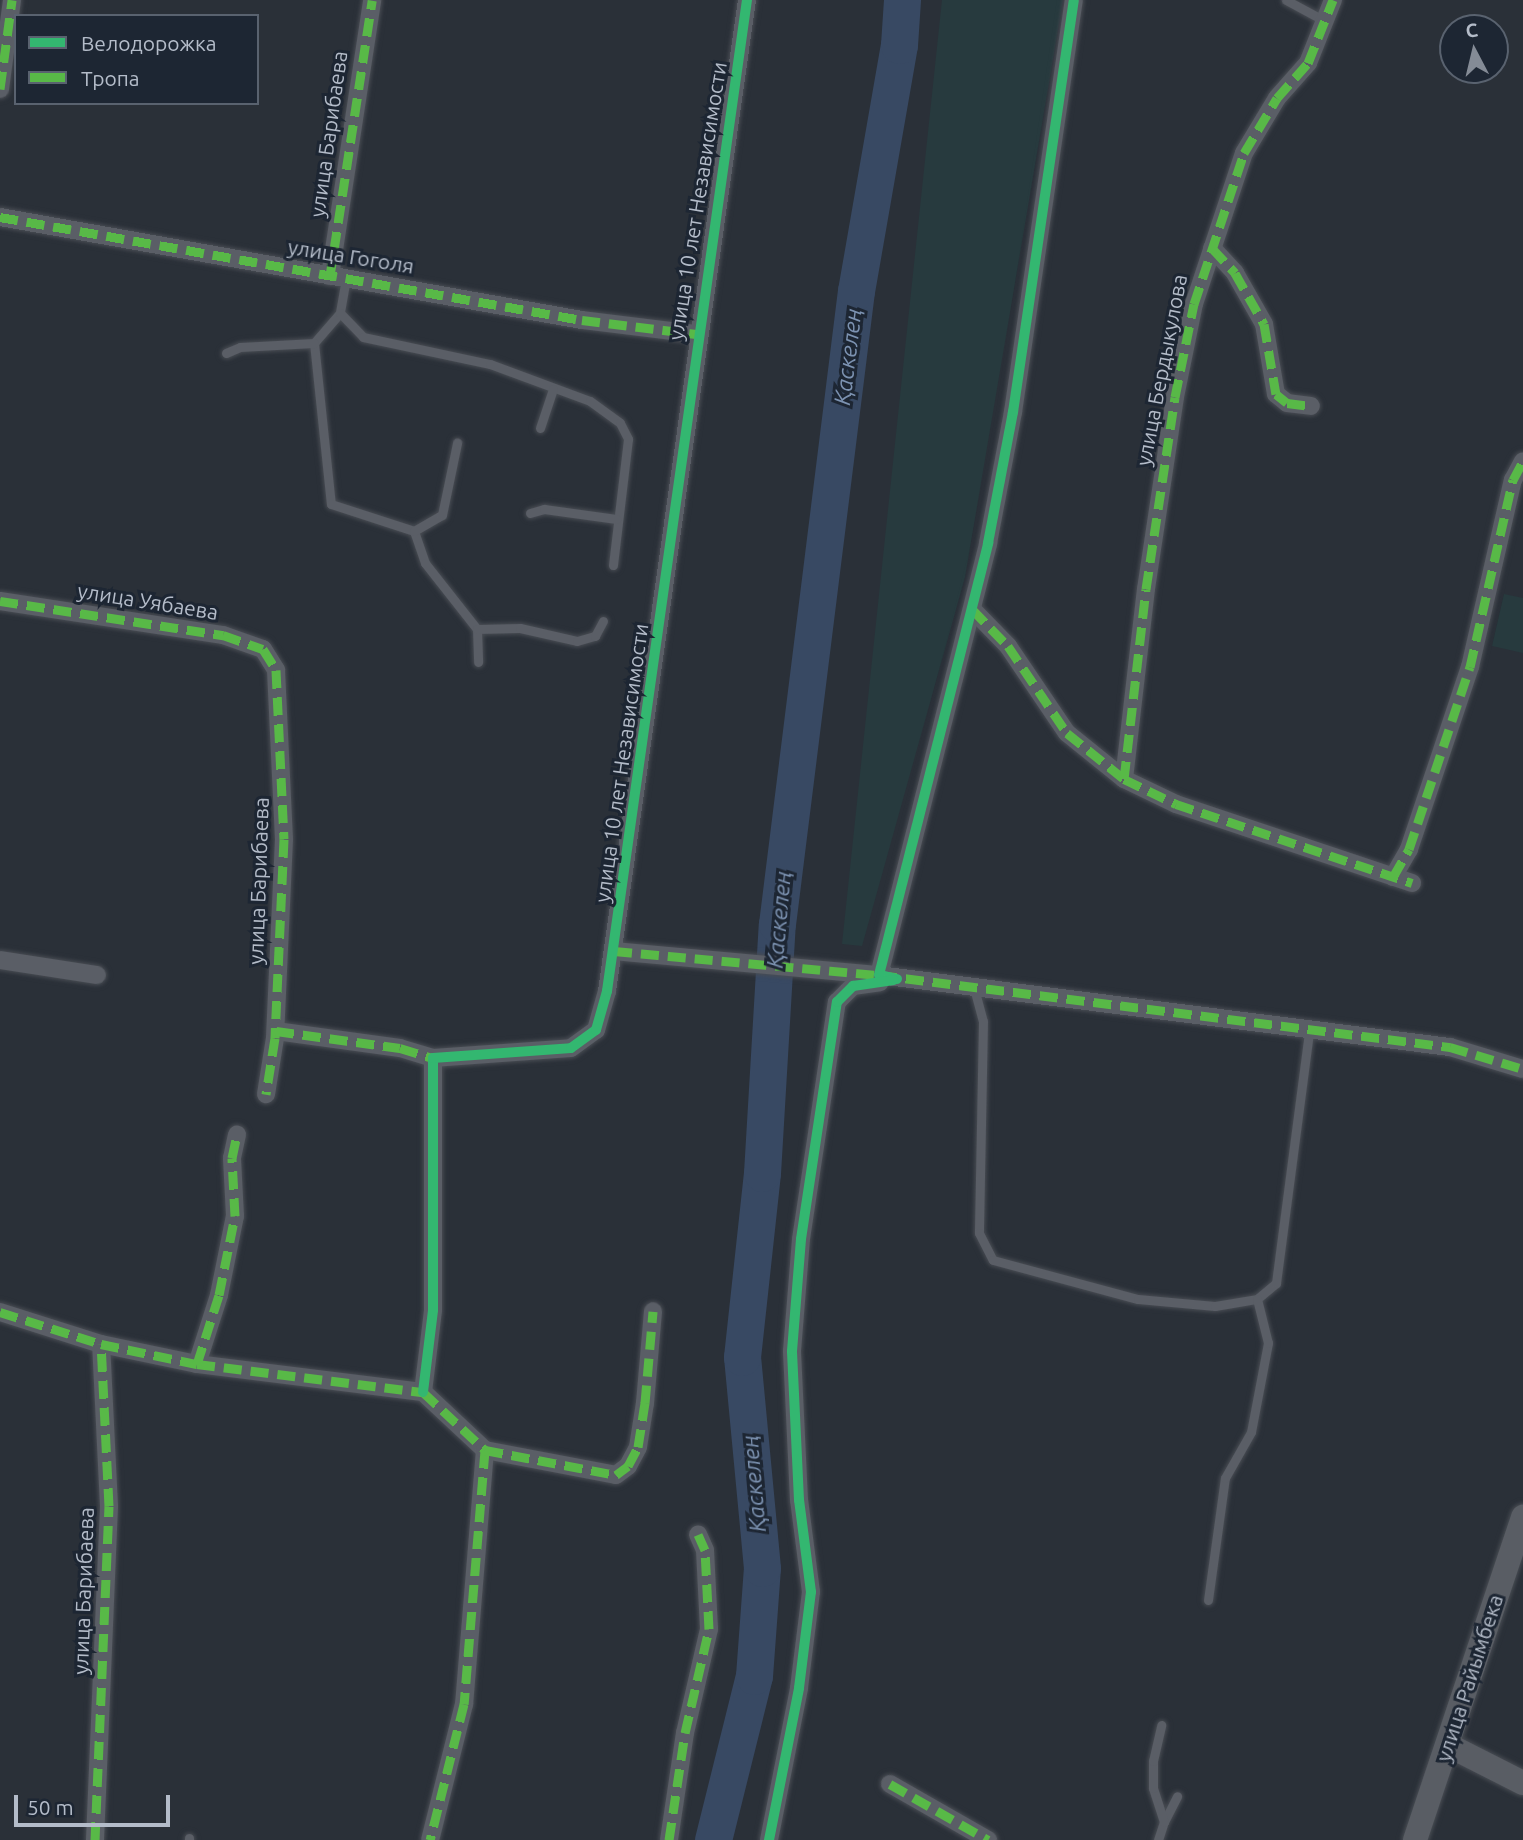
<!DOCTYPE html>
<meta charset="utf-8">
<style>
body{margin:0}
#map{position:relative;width:1523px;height:1840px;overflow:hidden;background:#2a3038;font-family:Ubuntu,sans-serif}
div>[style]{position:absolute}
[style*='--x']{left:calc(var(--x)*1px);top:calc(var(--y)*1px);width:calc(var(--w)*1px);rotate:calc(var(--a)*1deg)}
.green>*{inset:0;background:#273a3e}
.river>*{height:37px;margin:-18.5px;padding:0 18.5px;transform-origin:18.5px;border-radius:18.5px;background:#384963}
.roads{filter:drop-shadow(0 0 2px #484c53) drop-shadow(0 0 2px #484c53)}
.lane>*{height:9px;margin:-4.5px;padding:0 4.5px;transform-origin:4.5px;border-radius:4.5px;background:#5a5e66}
.street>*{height:18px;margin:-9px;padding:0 9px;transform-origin:9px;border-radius:9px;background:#5a5e66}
.secondary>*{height:24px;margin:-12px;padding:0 12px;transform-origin:12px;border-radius:12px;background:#595d64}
.quiet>*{height:9px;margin-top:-4.5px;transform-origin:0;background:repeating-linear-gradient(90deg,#58b947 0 18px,transparent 0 27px)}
.cycleway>*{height:10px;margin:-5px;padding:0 5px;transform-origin:5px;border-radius:5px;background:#33b770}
span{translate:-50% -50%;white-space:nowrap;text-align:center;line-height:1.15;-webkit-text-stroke:6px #1d2633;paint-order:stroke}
.street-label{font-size:21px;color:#b4bcc9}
.water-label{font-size:23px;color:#7c92b1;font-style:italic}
.legend{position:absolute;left:14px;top:14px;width:245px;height:91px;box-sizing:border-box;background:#1d2633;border:2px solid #59626f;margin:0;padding:9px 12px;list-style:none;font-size:21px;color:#b4bcc9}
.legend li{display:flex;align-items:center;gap:14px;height:35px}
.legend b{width:35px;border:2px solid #59626f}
.north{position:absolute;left:1439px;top:14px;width:70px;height:70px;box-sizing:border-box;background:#1d2633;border:2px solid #59626f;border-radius:50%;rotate:353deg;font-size:19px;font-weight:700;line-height:28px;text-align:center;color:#b4bcc9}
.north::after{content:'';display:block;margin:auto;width:24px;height:32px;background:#848b96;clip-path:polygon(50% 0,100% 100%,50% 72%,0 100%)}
.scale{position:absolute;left:14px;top:1795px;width:156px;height:32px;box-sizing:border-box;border:4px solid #b4bcc9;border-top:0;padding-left:9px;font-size:21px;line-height:24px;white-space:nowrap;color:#b4bcc9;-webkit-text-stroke:5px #1d2633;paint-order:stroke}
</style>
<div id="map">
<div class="green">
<div style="clip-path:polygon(942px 0,1063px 0,965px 577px,862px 946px,842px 944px)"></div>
<div style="clip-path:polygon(1504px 594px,1523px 598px,1523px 653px,1492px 646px)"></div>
</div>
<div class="river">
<div style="--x:713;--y:1840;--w:169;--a:-76"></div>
<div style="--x:754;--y:1676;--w:108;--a:-85.8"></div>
<div style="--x:762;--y:1568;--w:212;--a:-95.4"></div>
<div style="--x:742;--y:1357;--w:185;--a:-83.8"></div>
<div style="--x:762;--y:1173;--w:249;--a:-86.6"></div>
<div style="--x:777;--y:924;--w:638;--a:-82.89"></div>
<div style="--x:856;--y:291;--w:250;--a:-80.1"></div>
<div style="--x:899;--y:45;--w:45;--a:-86.2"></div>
</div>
<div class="roads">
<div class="lane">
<div style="--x:1286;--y:0;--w:44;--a:28.3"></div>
<div style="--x:346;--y:278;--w:36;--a:100"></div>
<div style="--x:340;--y:313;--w:40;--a:131"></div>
<div style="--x:314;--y:343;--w:162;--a:84"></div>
<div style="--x:331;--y:504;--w:87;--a:18"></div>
<div style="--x:414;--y:531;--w:34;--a:71"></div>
<div style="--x:425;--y:563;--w:84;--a:51.8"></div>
<div style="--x:477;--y:629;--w:33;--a:88"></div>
<div style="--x:340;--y:313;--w:33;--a:46"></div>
<div style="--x:363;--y:337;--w:130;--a:12"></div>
<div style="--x:490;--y:364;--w:107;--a:20.3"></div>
<div style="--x:590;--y:401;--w:37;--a:36"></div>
<div style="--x:620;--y:423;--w:18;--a:63"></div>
<div style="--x:628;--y:439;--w:127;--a:96.8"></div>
<div style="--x:226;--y:353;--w:15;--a:-23"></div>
<div style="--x:240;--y:347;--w:74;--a:-3.1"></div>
<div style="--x:540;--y:428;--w:41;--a:-71.6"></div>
<div style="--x:530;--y:513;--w:15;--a:-16"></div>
<div style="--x:544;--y:509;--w:73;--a:7.9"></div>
<div style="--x:414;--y:531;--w:32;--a:-30"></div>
<div style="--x:442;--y:515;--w:74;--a:-78.2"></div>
<div style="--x:477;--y:629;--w:43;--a:-1.3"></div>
<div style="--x:520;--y:628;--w:58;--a:12.8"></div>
<div style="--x:577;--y:641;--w:19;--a:-16"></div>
<div style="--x:595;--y:636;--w:17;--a:-62"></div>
<div style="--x:974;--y:988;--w:34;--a:75"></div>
<div style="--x:983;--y:1021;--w:212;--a:91.1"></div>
<div style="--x:979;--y:1233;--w:30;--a:63"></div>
<div style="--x:993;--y:1260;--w:150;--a:15.1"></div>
<div style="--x:1138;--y:1299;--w:77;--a:5.2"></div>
<div style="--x:1215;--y:1306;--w:43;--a:-9.5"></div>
<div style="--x:1257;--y:1299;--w:25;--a:-40"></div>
<div style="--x:1276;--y:1283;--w:254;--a:-82.5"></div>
<div style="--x:1208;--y:1600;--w:123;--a:-82.1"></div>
<div style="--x:1225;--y:1478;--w:53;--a:-60.5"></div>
<div style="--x:1251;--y:1432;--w:91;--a:-79.2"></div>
<div style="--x:1268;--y:1343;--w:45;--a:-104"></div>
<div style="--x:1164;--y:1822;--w:29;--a:-63"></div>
<div style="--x:189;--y:1840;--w:2;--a:-90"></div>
<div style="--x:1158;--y:1840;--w:19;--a:-72"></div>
<div style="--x:1164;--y:1822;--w:36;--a:-108"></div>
<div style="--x:1153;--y:1788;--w:27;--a:-90"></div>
<div style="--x:1153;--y:1761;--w:37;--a:-77"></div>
</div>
<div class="street">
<div style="--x:0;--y:89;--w:90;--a:-82.3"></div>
<div style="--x:0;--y:217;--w:591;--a:10.04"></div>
<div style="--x:582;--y:320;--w:115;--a:7"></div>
<div style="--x:1212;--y:248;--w:34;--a:47"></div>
<div style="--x:1235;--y:273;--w:59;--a:60.4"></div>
<div style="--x:1264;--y:324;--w:71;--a:80.3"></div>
<div style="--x:1276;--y:394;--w:14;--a:39"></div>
<div style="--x:1287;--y:403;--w:24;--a:7"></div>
<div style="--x:330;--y:276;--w:279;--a:-81.3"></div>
<div style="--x:0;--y:601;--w:226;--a:8.7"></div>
<div style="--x:223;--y:635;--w:42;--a:19.3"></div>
<div style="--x:263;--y:649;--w:25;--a:58"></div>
<div style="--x:276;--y:670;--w:169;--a:87.3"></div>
<div style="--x:284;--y:839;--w:199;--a:92.6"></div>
<div style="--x:275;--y:1038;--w:57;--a:99.1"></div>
<div style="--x:972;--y:609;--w:52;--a:45.8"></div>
<div style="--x:1008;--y:646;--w:105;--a:55.9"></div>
<div style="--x:1067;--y:733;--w:73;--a:38.9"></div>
<div style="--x:1124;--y:779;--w:58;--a:25.7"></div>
<div style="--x:1176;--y:804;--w:249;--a:18.5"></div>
<div style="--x:1124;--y:779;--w:191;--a:-83.4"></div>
<div style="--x:1146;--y:589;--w:194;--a:-81.4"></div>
<div style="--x:1175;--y:397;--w:95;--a:-78.5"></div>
<div style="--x:1194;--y:304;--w:159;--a:-71.7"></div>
<div style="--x:1244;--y:153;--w:64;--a:-59"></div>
<div style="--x:1277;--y:98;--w:47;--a:-48.5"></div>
<div style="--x:1308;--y:63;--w:68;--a:-68.4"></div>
<div style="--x:1393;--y:877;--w:32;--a:-60"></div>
<div style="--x:1409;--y:849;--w:192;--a:-71.5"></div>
<div style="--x:1470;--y:667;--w:192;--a:-77.1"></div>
<div style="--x:1513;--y:480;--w:21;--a:-62"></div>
<div style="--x:614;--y:951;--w:266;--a:5.2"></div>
<div style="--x:879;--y:975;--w:576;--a:7.19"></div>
<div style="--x:1450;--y:1047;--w:76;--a:16.8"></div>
<div style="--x:0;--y:960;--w:98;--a:8.8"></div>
<div style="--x:879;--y:975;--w:446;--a:-75.8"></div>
<div style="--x:988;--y:543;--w:133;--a:-79.2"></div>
<div style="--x:1013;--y:412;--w:416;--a:-81.6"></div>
<div style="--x:276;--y:1031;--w:125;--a:7.8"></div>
<div style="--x:400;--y:1048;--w:34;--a:17"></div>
<div style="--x:0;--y:1312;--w:106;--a:17.6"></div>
<div style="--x:101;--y:1344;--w:98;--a:11.8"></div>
<div style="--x:197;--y:1364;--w:228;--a:7.1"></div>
<div style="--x:197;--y:1364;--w:72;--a:-72.3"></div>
<div style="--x:219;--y:1295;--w:81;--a:-78.6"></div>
<div style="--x:235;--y:1216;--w:58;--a:-93"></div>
<div style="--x:232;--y:1158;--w:24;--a:-78"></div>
<div style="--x:423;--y:1392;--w:83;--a:-83"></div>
<div style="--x:433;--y:1310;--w:252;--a:-90"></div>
<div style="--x:433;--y:1058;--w:138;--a:-4.1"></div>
<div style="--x:571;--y:1048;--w:31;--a:-36"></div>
<div style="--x:596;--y:1030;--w:41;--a:-74.2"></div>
<div style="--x:607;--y:991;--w:1001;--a:-81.96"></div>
<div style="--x:423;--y:1392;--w:85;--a:43.1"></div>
<div style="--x:485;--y:1450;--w:255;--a:94.7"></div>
<div style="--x:464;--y:1704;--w:140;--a:104"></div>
<div style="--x:485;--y:1450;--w:133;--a:10.8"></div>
<div style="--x:616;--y:1475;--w:15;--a:-37"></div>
<div style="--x:628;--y:1466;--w:21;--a:-62"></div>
<div style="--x:638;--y:1447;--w:45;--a:-81"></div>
<div style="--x:645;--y:1403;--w:92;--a:-85"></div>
<div style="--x:890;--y:1784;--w:113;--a:29.7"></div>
<div style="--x:95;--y:1840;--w:334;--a:-87.6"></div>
<div style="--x:109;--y:1506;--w:162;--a:-92.8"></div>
<div style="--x:669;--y:1840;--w:108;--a:-81.5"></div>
<div style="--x:685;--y:1733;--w:107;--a:-77"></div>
<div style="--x:709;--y:1629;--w:79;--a:-92.9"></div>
<div style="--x:705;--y:1550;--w:17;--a:-114"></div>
<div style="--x:769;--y:1840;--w:155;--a:-78.8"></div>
<div style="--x:799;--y:1688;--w:97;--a:-82.9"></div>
<div style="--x:811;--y:1592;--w:93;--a:-97.4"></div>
<div style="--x:799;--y:1500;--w:149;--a:-92.7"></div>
<div style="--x:792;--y:1351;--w:112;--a:-85.4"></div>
<div style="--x:801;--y:1239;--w:240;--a:-81.4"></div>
<div style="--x:837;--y:1002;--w:23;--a:-45"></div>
<div style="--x:853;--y:986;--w:27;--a:-8"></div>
</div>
<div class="secondary">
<div style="--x:1448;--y:1745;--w:84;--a:26.9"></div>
<div style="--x:1415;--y:1840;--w:341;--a:-71.5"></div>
</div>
</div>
<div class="quiet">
<div style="--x:0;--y:89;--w:90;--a:-82.3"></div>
<div style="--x:0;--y:217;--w:591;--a:10.04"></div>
<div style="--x:582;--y:320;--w:115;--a:7"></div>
<div style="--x:1212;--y:248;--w:34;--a:47"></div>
<div style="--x:1235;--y:273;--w:59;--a:60.4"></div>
<div style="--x:1264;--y:324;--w:71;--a:80.3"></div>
<div style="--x:1276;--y:394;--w:14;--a:39"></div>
<div style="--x:1287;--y:403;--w:24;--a:7"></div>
<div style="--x:330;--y:276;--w:279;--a:-81.3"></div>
<div style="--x:0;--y:601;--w:226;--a:8.7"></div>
<div style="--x:223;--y:635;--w:42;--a:19.3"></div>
<div style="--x:263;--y:649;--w:25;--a:58"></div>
<div style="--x:276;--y:670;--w:169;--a:87.3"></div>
<div style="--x:284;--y:839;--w:199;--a:92.6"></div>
<div style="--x:275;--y:1038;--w:57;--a:99.1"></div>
<div style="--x:972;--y:609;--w:52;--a:45.8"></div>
<div style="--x:1008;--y:646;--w:105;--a:55.9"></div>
<div style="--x:1067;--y:733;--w:73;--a:38.9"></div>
<div style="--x:1124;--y:779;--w:58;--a:25.7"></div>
<div style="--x:1176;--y:804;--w:249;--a:18.5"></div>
<div style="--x:1124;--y:779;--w:191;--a:-83.4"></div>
<div style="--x:1146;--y:589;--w:194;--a:-81.4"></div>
<div style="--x:1175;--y:397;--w:95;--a:-78.5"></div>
<div style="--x:1194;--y:304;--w:159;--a:-71.7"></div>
<div style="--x:1244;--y:153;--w:64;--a:-59"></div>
<div style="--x:1277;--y:98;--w:47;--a:-48.5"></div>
<div style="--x:1308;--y:63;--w:68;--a:-68.4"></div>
<div style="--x:1393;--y:877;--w:32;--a:-60"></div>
<div style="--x:1409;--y:849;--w:192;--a:-71.5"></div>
<div style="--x:1470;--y:667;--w:192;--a:-77.1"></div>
<div style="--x:1513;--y:480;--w:21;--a:-62"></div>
<div style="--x:614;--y:951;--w:266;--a:5.2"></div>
<div style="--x:879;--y:975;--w:576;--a:7.19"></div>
<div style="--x:1450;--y:1047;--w:76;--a:16.8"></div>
<div style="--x:276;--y:1031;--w:125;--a:7.8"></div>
<div style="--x:400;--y:1048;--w:34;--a:17"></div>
<div style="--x:0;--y:1312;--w:106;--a:17.6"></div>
<div style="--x:101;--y:1344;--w:98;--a:11.8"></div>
<div style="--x:197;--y:1364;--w:228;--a:7.1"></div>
<div style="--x:197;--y:1364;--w:72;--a:-72.3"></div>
<div style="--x:219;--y:1295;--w:81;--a:-78.6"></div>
<div style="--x:235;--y:1216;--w:58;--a:-93"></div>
<div style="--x:232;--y:1158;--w:24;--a:-78"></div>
<div style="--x:423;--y:1392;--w:85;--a:43.1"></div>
<div style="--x:485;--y:1450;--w:255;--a:94.7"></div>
<div style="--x:464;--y:1704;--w:140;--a:104"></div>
<div style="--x:485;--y:1450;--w:133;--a:10.8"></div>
<div style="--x:616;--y:1475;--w:15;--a:-37"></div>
<div style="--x:628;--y:1466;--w:21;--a:-62"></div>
<div style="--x:638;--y:1447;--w:45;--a:-81"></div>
<div style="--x:645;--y:1403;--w:92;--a:-85"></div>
<div style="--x:890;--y:1784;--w:113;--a:29.7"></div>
<div style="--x:95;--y:1840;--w:334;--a:-87.6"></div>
<div style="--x:109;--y:1506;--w:162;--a:-92.8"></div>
<div style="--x:669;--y:1840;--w:108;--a:-81.5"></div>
<div style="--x:685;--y:1733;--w:107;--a:-77"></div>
<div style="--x:709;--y:1629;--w:79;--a:-92.9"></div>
<div style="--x:705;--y:1550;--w:17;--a:-114"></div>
</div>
<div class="cycleway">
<div style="--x:897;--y:979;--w:18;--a:-167"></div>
<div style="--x:879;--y:975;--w:446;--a:-75.8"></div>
<div style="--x:988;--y:543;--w:133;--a:-79.2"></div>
<div style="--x:1013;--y:412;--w:416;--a:-81.6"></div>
<div style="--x:423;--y:1392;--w:83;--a:-83"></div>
<div style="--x:433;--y:1310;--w:252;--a:-90"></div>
<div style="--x:433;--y:1058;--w:138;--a:-4.1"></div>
<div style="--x:571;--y:1048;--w:31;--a:-36"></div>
<div style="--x:596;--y:1030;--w:41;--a:-74.2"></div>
<div style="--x:607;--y:991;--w:1001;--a:-81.96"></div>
<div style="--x:769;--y:1840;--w:155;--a:-78.8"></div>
<div style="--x:799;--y:1688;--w:97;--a:-82.9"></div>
<div style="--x:811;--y:1592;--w:93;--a:-97.4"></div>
<div style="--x:799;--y:1500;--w:149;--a:-92.7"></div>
<div style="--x:792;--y:1351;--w:112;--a:-85.4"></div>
<div style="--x:801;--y:1239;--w:240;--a:-81.4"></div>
<div style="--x:837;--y:1002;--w:23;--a:-45"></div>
<div style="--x:853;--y:986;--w:41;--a:-8.3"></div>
</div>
<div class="street-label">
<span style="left:328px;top:134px;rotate:-82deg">улица Барибаева</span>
<span style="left:697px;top:201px;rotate:-81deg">улица 10 лет Независимости</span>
<span style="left:351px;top:256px;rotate:9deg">улица Гоголя</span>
<span style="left:1161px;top:370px;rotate:-79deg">улица Бердыкулова</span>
<span style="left:148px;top:601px;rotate:9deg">улица Уябаева</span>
<span style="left:621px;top:763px;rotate:-82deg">улица 10 лет Независимости</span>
<span style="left:258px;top:881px;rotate:-88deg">улица Барибаева</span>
<span style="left:83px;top:1591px;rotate:-88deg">улица Барибаева</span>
<span style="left:1469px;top:1678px;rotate:-72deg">улица Райымбека</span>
</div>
<div class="water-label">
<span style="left:848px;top:357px;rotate:-83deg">Қаскелең</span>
<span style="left:779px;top:920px;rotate:-85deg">Қаскелең</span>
<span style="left:754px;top:1484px;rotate:-95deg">Қаскелең</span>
</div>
<ul class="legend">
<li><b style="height:9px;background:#33b770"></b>Велодорожка</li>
<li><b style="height:9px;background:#58b947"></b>Тропа</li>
</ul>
<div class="north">С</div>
<div class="scale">50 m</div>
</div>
